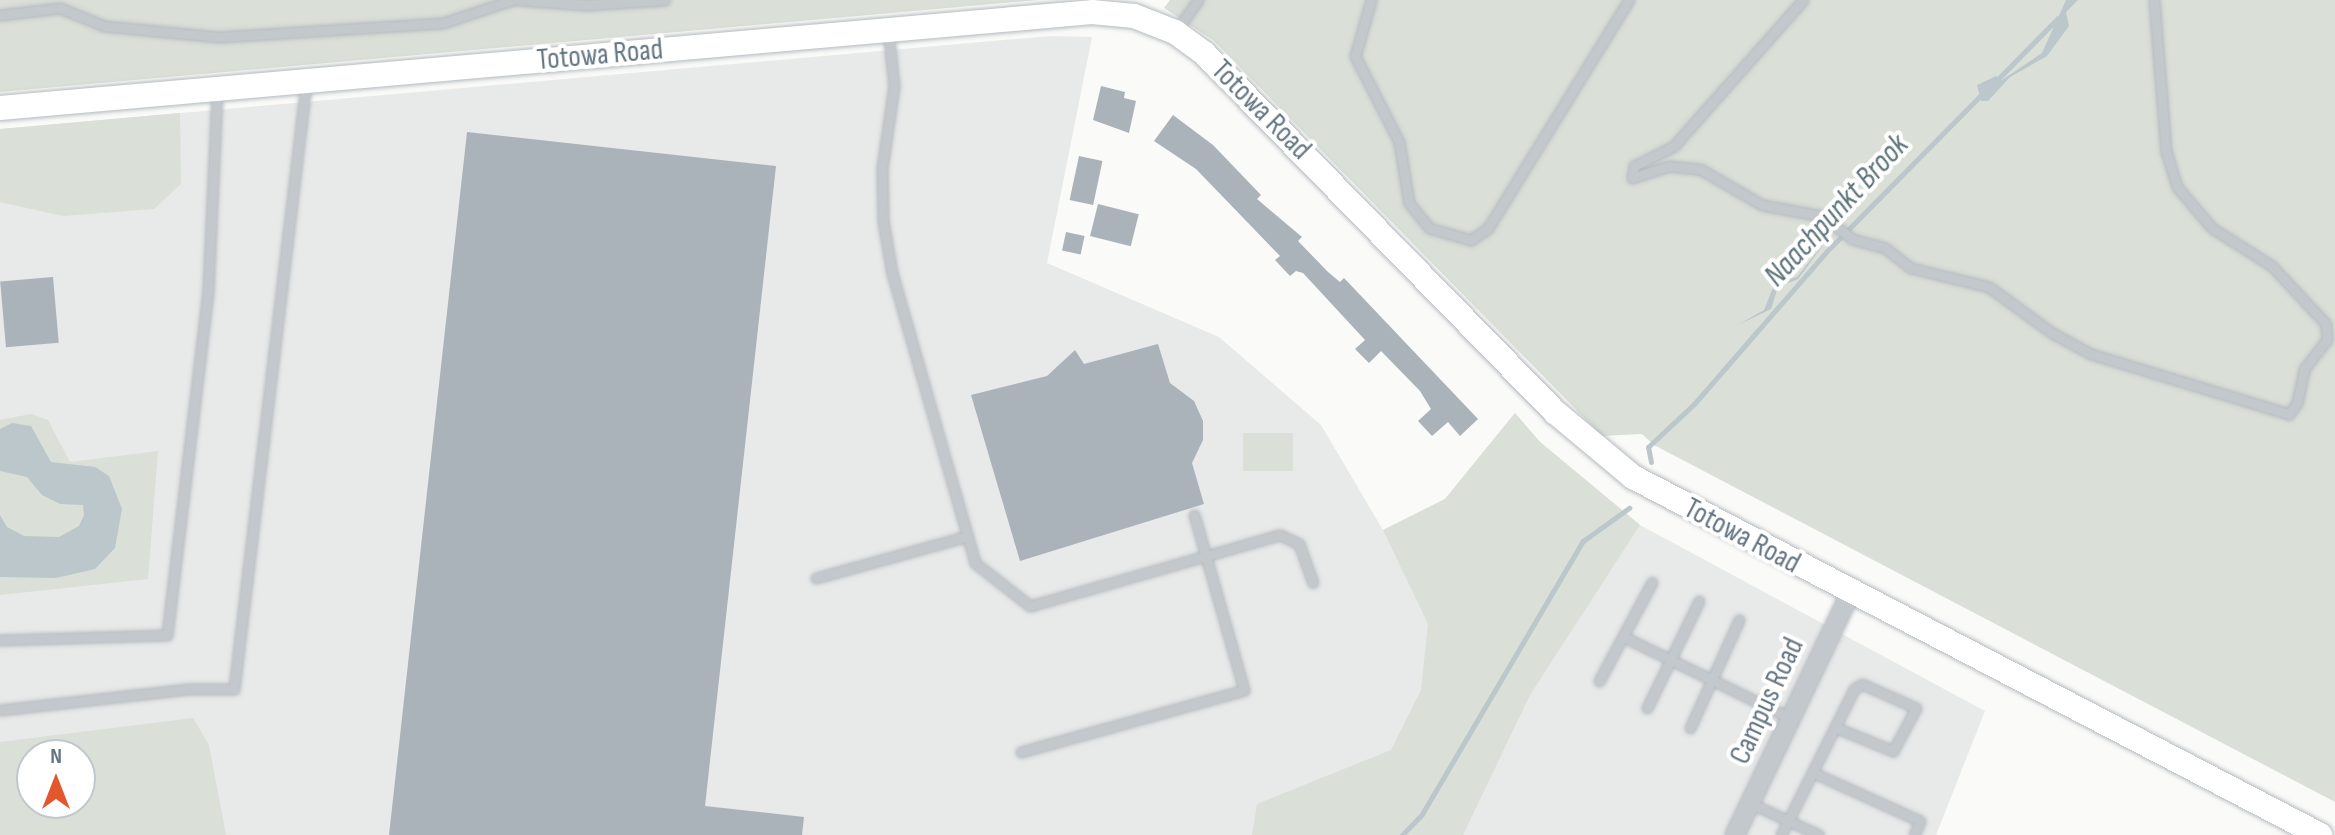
<!DOCTYPE html>
<style>
body{margin:0}
#map{position:relative;width:2335px;height:835px;overflow:hidden;background:#fafaf8;font-family:"Sofia Sans Condensed",sans-serif}
div>[style]{position:absolute}
[style*='--x']{left:calc(var(--x)*1px);top:calc(var(--y)*1px);width:calc(var(--w)*1px);rotate:calc(var(--a)*1deg)}
.built>*{inset:0;background:#e8e9e9}
.green>*{inset:0;background:#dadfd7;transform-origin:0 0}
.water>*{inset:0;background:#bbc7cb}
.stream>*{height:5px;margin:-2.5px;padding:0 2.5px;transform-origin:2.5px;border-radius:2.5px;background:#bbc7cb}
.building>*{inset:0;background:#aab3b9;transform-origin:0 0}
.roads{filter:drop-shadow(0 0 2px #b3babf) drop-shadow(0 0 2px #b3babf)}
.lane>*{height:9px;margin:-4.5px;padding:0 4.5px;transform-origin:4.5px;border-radius:4.5px;background:#c3c8cc}
.street>*{height:18px;margin:-9px;padding:0 9px;transform-origin:9px;border-radius:9px;background:#c3c8cc}
.secondary>*{height:24px;margin:-12px;padding:0 12px;transform-origin:12px;border-radius:12px;background:#fff}
span{translate:-50% -50%;white-space:nowrap;text-align:center;line-height:1.15;-webkit-text-stroke:8px #fff;paint-order:stroke}
.street-label{font-size:30px;color:#657683}
.water-label{font-size:32px;color:#60757c;font-style:italic}
.north{position:absolute;left:16px;top:739px;width:80px;height:80px;box-sizing:border-box;background:#fff;border:2px solid #c1c8cd;border-radius:50%;rotate:0deg;font-size:22px;font-weight:700;line-height:32px;text-align:center;color:#657683}
.north::after{content:'';display:block;margin:auto;width:28px;height:36px;background:#e4572e;clip-path:polygon(50% 0,100% 100%,50% 72%,0 100%)}
</style>
<div id="map">
<div class="built">
<div style="clip-path:polygon(evenodd,1050px 36px,1092px 37px,1047px 263px,1219px 337px,1321px 425px,1383px 530px,1445px 499px,1515px 413px,1540px 442px,1640px 525px,1985px 711px,1936px 835px,0 835px,0 129px,1050px 36px,32px 755px,80px 755px,80px 803px,32px 803px,32px 755px)"></div>
</div>
<div class="green">
<div style="clip-path:polygon(0 0,1039px 0,0 92px)"></div>
<div style="clip-path:polygon(1170px 0,2335px 0,2335px 802px,1654px 445px,1642px 434px,1602px 436px,1213px 40px,1164px 8px)"></div>
<div style="clip-path:polygon(180px 113px,181px 184px,154px 209px,63px 216px,0 202px,0 129px)"></div>
<div style="clip-path:polygon(1515px 413px,1540px 442px,1640px 525px,1530px 695px,1463px 835px,1252px 835px,1257px 804px,1391px 750px,1421px 690px,1428px 624px,1383px 530px,1445px 499px)"></div>
<div style="clip-path:polygon(31px 414px,48px 420px,70px 462px,158px 451px,148px 579px,0 595px,0 420px)"></div>
<div style="left:1243px;top:433px;width:50px;height:38px"></div>
<div style="clip-path:polygon(evenodd,193px 718px,209px 745px,226px 835px,0 835px,0 742px,193px 718px,80px 755px,80px 803px,32px 803px,32px 755px,80px 755px)"></div>
</div>
<div class="water">
<div style="clip-path:polygon(2066px 0,2078px 0,2066px 12px,2069px 26px,2047px 56px,2010px 77px,1988px 101px,1981px 101px,1977px 85px,1996px 76px,2002px 80px,2042px 53px)"></div>
<div style="clip-path:polygon(1835px 229px,1798px 279px,1778px 287px,1771px 309px,1738px 325px,1764px 310px,1775px 283px,1797px 277px)"></div>
<div style="clip-path:polygon(12px 423px,31px 426px,51px 462px,95px 467px,109px 476px,122px 509px,115px 548px,95px 569px,56px 578px,0 577px,0 515px,7px 527px,24px 536px,59px 537px,79px 526px,84px 515px,83px 505px,60px 504px,42px 495px,27px 477px,0 471px,0 429px)"></div>
</div>
<div class="stream">
<div style="--x:1995;--y:82;--w:90;--a:-45.5"></div>
<div style="--x:1651;--y:462;--w:15;--a:-101"></div>
<div style="--x:1648;--y:447;--w:63;--a:-43.1"></div>
<div style="--x:1694;--y:404;--w:201;--a:-49"></div>
<div style="--x:1826;--y:252;--w:222;--a:-45.4"></div>
<div style="--x:1402;--y:835;--w:29;--a:-46"></div>
<div style="--x:1422;--y:814;--w:317;--a:-59.5"></div>
<div style="--x:1583;--y:541;--w:57;--a:-35.7"></div>
</div>
<div class="building">
<div style="clip-path:polygon(1101px 86px,1125px 92px,1124px 98px,1136px 101px,1129px 133px,1093px 120px)"></div>
<div style="clip-path:polygon(1173px 115px,1213px 145px,1261px 195px,1257px 199px,1302px 237px,1298px 241px,1328px 272px,1340px 282px,1344px 278px,1478px 419px,1460px 436px,1448px 422px,1432px 436px,1418px 421px,1431px 409px,1420px 391px,1381px 351px,1369px 363px,1355px 349px,1365px 340px,1303px 273px,1296px 271px,1290px 276px,1275px 260px,1280px 256px,1196px 169px,1154px 141px)"></div>
<div style="clip-path:polygon(467px 132px,776px 166px,705px 806px,804px 817px,802px 835px,389px 835px)"></div>
<div style="left:1079px;top:156px;width:24px;height:45px;rotate:12deg"></div>
<div style="left:1098px;top:204px;width:42px;height:33px;rotate:14deg"></div>
<div style="left:1066px;top:232px;width:19px;height:19px;rotate:12deg"></div>
<div style="left:53px;top:277px;width:66px;height:53px;rotate:85deg"></div>
<div style="clip-path:polygon(1158px 344px,1170px 383px,1194px 401px,1203px 421px,1203px 440px,1192px 463px,1204px 504px,1020px 561px,971px 395px,1047px 376px,1075px 350px,1084px 364px)"></div>
</div>
<div class="roads">
<div class="lane">
<div style="--x:519;--y:0;--w:67;--a:4.3"></div>
<div style="--x:586;--y:5;--w:79;--a:-3.6"></div>
<div style="--x:1371;--y:0;--w:58;--a:105.9"></div>
<div style="--x:1355;--y:56;--w:97;--a:62.9"></div>
<div style="--x:1399;--y:142;--w:62;--a:80.7"></div>
<div style="--x:1409;--y:203;--w:32;--a:51"></div>
<div style="--x:1429;--y:228;--w:44;--a:15.9"></div>
<div style="--x:1471;--y:240;--w:21;--a:-35"></div>
<div style="--x:1488;--y:228;--w:268;--a:-58.3"></div>
<div style="--x:1803;--y:0;--w:195;--a:131.5"></div>
<div style="--x:1674;--y:146;--w:45;--a:153.4"></div>
<div style="--x:1634;--y:166;--w:12;--a:99"></div>
<div style="--x:1632;--y:178;--w:39;--a:-18"></div>
<div style="--x:1669;--y:166;--w:31;--a:6"></div>
<div style="--x:1700;--y:169;--w:72;--a:30.1"></div>
<div style="--x:1762;--y:205;--w:61;--a:10.4"></div>
<div style="--x:1822;--y:216;--w:38;--a:37"></div>
<div style="--x:1852;--y:239;--w:34;--a:15"></div>
<div style="--x:1885;--y:248;--w:33;--a:38"></div>
<div style="--x:1911;--y:268;--w:80;--a:13.7"></div>
<div style="--x:1989;--y:287;--w:78;--a:36.1"></div>
<div style="--x:2052;--y:333;--w:44;--a:28.3"></div>
<div style="--x:2091;--y:354;--w:207;--a:16.9"></div>
<div style="--x:2289;--y:414;--w:14;--a:-54"></div>
<div style="--x:2297;--y:403;--w:35;--a:-78"></div>
<div style="--x:2304;--y:369;--w:37;--a:-52"></div>
<div style="--x:2327;--y:340;--w:16;--a:-94"></div>
<div style="--x:2326;--y:324;--w:79;--a:-133"></div>
<div style="--x:2272;--y:266;--w:71;--a:-147.7"></div>
<div style="--x:2212;--y:228;--w:54;--a:-130.5"></div>
<div style="--x:2177;--y:187;--w:37;--a:-107"></div>
<div style="--x:2166;--y:152;--w:152;--a:-94.5"></div>
<div style="--x:0;--y:15;--w:60;--a:-6.7"></div>
<div style="--x:60;--y:8;--w:48;--a:22.2"></div>
<div style="--x:104;--y:26;--w:116;--a:5.5"></div>
<div style="--x:219;--y:37;--w:224;--a:-3.6"></div>
<div style="--x:443;--y:23;--w:73;--a:-18.4"></div>
<div style="--x:888;--y:30;--w:56;--a:83.9"></div>
<div style="--x:894;--y:86;--w:83;--a:98.3"></div>
<div style="--x:882;--y:168;--w:53;--a:88.9"></div>
<div style="--x:883;--y:221;--w:53;--a:80.2"></div>
<div style="--x:892;--y:273;--w:302;--a:74"></div>
<div style="--x:975;--y:563;--w:70;--a:38"></div>
<div style="--x:1030;--y:606;--w:260;--a:-15.9"></div>
<div style="--x:1280;--y:535;--w:21;--a:25"></div>
<div style="--x:1299;--y:544;--w:41;--a:70.3"></div>
<div style="--x:1177;--y:30;--w:37;--a:-55"></div>
<div style="--x:816;--y:578;--w:157;--a:-15.5"></div>
<div style="--x:1624;--y:637;--w:185;--a:26"></div>
<div style="--x:0;--y:640;--w:167;--a:-1.7"></div>
<div style="--x:167;--y:635;--w:346;--a:-83.2"></div>
<div style="--x:208;--y:291;--w:199;--a:-87.4"></div>
<div style="--x:1599;--y:681;--w:112;--a:-61.8"></div>
<div style="--x:1647;--y:708;--w:119;--a:-64.1"></div>
<div style="--x:0;--y:710;--w:187;--a:-6.4"></div>
<div style="--x:186;--y:689;--w:48;--a:0"></div>
<div style="--x:234;--y:689;--w:609;--a:-83.21"></div>
<div style="--x:1690;--y:728;--w:119;--a:-65.6"></div>
<div style="--x:1021;--y:752;--w:231;--a:-15.5"></div>
<div style="--x:1244;--y:690;--w:182;--a:-105.9"></div>
<div style="--x:1814;--y:773;--w:116;--a:24.4"></div>
<div style="--x:1920;--y:821;--w:15;--a:113"></div>
<div style="--x:1750;--y:803;--w:76;--a:24.9"></div>
<div style="--x:1781;--y:835;--w:163;--a:-63.4"></div>
<div style="--x:1854;--y:689;--w:9;--a:-32"></div>
<div style="--x:1862;--y:684;--w:59;--a:24"></div>
<div style="--x:1916;--y:708;--w:49;--a:118.1"></div>
<div style="--x:1893;--y:751;--w:61;--a:-157.7"></div>
</div>
<div class="street">
<div style="--x:1735;--y:835;--w:269;--a:-64.5"></div>
</div>
<div class="secondary">
<div style="--x:0;--y:108;--w:1096;--a:-5.02"></div>
<div style="--x:1092;--y:12;--w:42;--a:5.4"></div>
<div style="--x:1134;--y:16;--w:44;--a:21.3"></div>
<div style="--x:1175;--y:32;--w:37;--a:36"></div>
<div style="--x:1205;--y:54;--w:501;--a:45.65"></div>
<div style="--x:1555;--y:412;--w:102;--a:39.8"></div>
<div style="--x:1633;--y:477;--w:775;--a:27.52"></div>
</div>
</div>
<div class="street-label">
<span style="left:600px;top:55px;rotate:-5deg">Totowa Road</span>
<span style="left:1261px;top:110px;rotate:45deg">Totowa Road</span>
<span style="left:1742px;top:536px;rotate:28deg">Totowa Road</span>
<span style="left:1767px;top:701px;rotate:-65deg">Campus Road</span>
</div>
<div class="water-label">
<span style="left:1837px;top:211px;rotate:-47deg">Naachpunkt Brook</span>
</div>
<div class="north">N</div>
</div>
